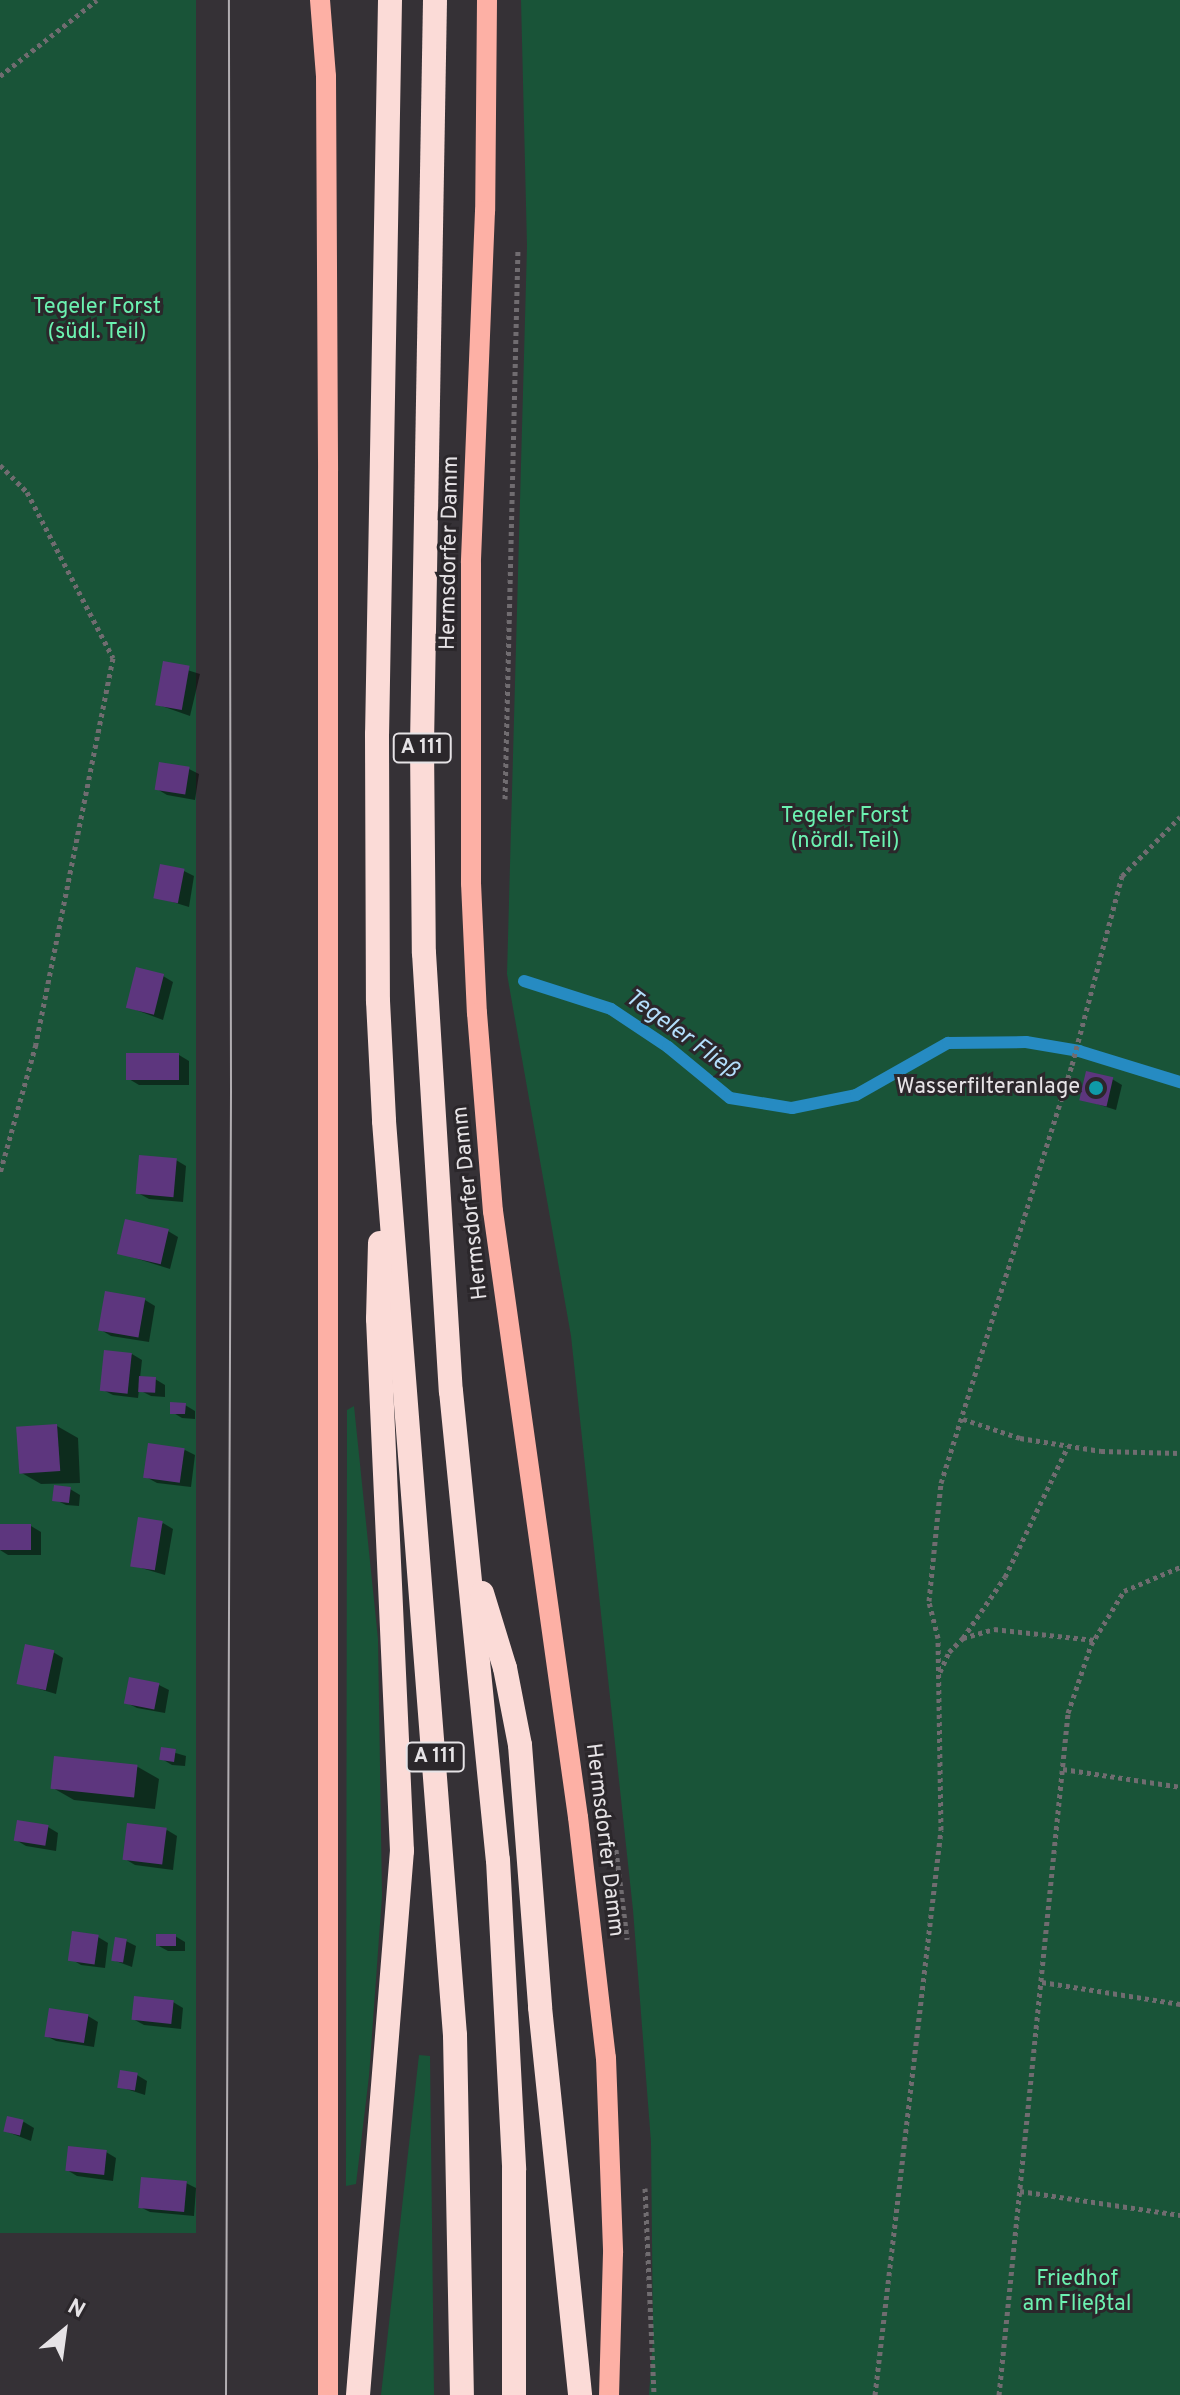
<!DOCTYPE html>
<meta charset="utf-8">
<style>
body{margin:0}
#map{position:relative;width:1180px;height:2395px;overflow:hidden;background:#353136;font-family:Overpass,sans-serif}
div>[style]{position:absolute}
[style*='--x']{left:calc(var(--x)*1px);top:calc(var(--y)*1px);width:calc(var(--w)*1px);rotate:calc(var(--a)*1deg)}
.green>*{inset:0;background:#195438;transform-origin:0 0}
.shadow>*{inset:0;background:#0007}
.stream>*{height:12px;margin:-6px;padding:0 6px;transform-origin:6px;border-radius:6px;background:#268bc2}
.building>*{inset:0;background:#5d367e;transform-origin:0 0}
.path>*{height:5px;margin-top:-2.5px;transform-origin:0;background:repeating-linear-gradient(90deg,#706c70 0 4px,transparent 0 8px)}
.major>*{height:20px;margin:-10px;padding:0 10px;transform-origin:10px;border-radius:10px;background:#fdb0a5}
.highway>*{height:24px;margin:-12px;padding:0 12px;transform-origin:12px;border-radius:12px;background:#fbdbd7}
.tram>*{height:2px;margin:-1px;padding:0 1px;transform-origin:1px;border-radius:1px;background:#b2aeb2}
.dots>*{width:22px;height:22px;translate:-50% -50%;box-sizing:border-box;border:4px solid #2b272b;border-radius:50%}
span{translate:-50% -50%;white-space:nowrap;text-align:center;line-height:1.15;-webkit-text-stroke:6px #2b272b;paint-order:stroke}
.shield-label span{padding:2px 6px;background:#2b272b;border:2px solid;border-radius:6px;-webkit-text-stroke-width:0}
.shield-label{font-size:20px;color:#e6e3e6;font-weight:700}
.park-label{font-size:22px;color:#6bf1b0}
.street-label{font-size:22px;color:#e6e3e6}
.poi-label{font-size:22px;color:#e6e3e6}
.right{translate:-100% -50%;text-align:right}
.water-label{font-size:24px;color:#b3defb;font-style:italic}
.north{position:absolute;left:24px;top:2291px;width:80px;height:80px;-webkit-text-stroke:6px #2b272b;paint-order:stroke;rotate:29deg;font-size:22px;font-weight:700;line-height:32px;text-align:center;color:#e6e3e6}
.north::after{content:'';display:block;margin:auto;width:28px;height:36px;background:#e6e3e6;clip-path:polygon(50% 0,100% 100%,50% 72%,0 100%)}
</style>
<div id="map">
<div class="green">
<div style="left:0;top:0;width:196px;height:2233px"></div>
<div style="clip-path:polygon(521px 0,1180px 0,1180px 2395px,649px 2395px,653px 2338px,651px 2142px,633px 1910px,571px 1336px,507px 974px,527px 246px)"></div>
<div style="clip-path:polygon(354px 1406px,378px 1639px,382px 1896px,369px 2076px,356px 2184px,346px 2186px,347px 1410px)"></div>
<div style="clip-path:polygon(419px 2055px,430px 2056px,434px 2395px,381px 2395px)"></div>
</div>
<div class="shadow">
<div style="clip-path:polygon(165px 663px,200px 674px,190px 716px,156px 704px)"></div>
<div style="clip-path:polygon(189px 769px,199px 774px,195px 800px,167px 795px,157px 789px)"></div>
<div style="clip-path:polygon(184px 871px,194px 876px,189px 907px,156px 897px)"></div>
<div style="clip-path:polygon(163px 976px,173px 982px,163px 1020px,128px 1007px)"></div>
<div style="clip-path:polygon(179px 1055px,189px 1061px,189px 1085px,139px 1085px,129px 1079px)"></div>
<div style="clip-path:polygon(1112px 1079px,1122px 1085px,1116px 1110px,1081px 1099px)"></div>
<div style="clip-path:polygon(176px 1160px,186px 1166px,183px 1202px,149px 1199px,138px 1193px)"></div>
<div style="clip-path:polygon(168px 1231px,178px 1237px,170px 1269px,119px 1253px)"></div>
<div style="clip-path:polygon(107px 1293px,145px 1300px,155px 1306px,149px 1342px,111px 1336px,101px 1330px)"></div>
<div style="clip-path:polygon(132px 1354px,142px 1360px,140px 1378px,155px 1379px,165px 1385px,165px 1397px,151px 1396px,139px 1390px,138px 1398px,113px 1395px,103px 1390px)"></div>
<div style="clip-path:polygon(185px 1405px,195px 1411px,195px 1419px,182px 1418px,172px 1412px)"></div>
<div style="clip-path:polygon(57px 1426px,78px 1438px,80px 1483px,41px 1484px,20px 1472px)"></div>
<div style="clip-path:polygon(185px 1450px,195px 1455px,191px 1487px,157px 1483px,146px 1477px)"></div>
<div style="clip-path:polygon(70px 1489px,80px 1495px,79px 1506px,66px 1505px,56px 1500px)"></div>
<div style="clip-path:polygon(163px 1523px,173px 1529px,165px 1575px,131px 1565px)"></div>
<div style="clip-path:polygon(31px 1526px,41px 1532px,41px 1555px,8px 1555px,0 1550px,0 1527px)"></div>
<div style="clip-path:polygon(53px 1652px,63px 1658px,56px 1694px,19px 1683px)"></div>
<div style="clip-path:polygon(159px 1685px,169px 1690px,165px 1713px,137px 1708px,127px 1703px)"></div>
<div style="clip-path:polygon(162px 1749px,186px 1756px,185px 1766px,172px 1765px,162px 1759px)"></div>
<div style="clip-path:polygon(138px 1767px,159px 1779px,155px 1809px,74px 1800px,53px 1788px)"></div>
<div style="clip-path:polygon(48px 1827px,58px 1833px,56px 1851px,26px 1846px,16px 1840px)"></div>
<div style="clip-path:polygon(167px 1830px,177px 1836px,173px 1870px,135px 1865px,125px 1859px)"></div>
<div style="clip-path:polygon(175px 1936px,185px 1942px,185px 1951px,168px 1951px,157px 1945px)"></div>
<div style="clip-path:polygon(98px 1937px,108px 1943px,105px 1968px,81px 1965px,71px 1959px)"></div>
<div style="clip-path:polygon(126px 1941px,136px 1946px,132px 1967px,113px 1960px)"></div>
<div style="clip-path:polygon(173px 2002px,183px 2008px,181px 2029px,144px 2025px,133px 2019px)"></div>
<div style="clip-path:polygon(88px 2016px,98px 2022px,94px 2047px,56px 2041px,46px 2036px)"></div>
<div style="clip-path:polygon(137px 2075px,147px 2081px,145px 2095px,120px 2087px)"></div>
<div style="clip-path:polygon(24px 2122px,34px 2128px,31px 2141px,5px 2131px)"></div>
<div style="clip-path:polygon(106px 2152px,116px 2158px,113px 2181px,77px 2176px,67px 2170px)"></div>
<div style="clip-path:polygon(186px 2183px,196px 2188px,194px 2216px,150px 2212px,140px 2207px)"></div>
</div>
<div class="stream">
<div style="--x:524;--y:981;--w:91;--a:17.8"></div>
<div style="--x:611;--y:1009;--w:69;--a:33.7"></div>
<div style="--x:668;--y:1047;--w:80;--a:39.4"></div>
<div style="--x:730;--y:1098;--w:63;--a:9.2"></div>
<div style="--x:792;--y:1108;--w:65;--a:-11.5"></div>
<div style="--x:856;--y:1095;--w:106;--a:-29.5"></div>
<div style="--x:948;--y:1043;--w:78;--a:-0.7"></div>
<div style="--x:1026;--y:1042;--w:54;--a:9.6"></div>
<div style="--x:1079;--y:1051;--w:106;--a:17.1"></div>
</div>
<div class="building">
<div style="left:163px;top:661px;width:27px;height:45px;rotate:10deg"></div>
<div style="left:159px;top:762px;width:31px;height:28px;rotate:9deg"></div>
<div style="left:160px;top:864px;width:25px;height:35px;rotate:11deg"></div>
<div style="left:136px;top:967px;width:29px;height:42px;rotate:14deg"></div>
<div style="left:126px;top:1053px;width:53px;height:27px"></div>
<div style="left:1086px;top:1071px;width:28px;height:30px;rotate:13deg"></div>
<div style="left:139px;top:1155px;width:38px;height:39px;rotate:5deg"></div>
<div style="left:125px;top:1219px;width:45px;height:36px;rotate:13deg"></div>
<div style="left:105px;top:1291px;width:41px;height:40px;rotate:10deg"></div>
<div style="left:104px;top:1350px;width:28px;height:41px;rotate:6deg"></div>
<div style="left:139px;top:1376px;width:17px;height:16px;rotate:3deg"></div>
<div style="clip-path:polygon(170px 1402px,186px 1403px,185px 1414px,170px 1414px)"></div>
<div style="left:57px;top:1424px;width:47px;height:41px;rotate:86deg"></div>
<div style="left:148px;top:1443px;width:37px;height:35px;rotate:8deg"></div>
<div style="left:54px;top:1485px;width:17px;height:16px;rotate:7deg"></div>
<div style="left:138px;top:1517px;width:25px;height:50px;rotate:9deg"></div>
<div style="left:31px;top:1524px;width:26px;height:31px;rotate:90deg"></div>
<div style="left:25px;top:1644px;width:30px;height:41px;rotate:12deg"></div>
<div style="left:129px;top:1677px;width:31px;height:27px;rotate:11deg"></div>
<div style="left:161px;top:1747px;width:15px;height:13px;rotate:8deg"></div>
<div style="left:54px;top:1756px;width:84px;height:33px;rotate:6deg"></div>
<div style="left:17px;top:1820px;width:32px;height:21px;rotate:9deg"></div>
<div style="left:127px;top:1823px;width:40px;height:37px;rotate:7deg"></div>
<div style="left:72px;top:1931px;width:27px;height:30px;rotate:8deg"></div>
<div style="left:156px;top:1934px;width:20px;height:12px"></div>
<div style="left:115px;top:1937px;width:12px;height:24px;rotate:9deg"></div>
<div style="left:134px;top:1996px;width:40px;height:24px;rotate:6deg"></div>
<div style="left:49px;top:2008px;width:40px;height:29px;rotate:9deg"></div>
<div style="left:120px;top:2070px;width:18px;height:18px;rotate:9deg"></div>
<div style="left:7px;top:2116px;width:17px;height:16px;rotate:13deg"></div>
<div style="left:68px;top:2146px;width:39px;height:25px;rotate:6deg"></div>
<div style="left:141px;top:2177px;width:46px;height:31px;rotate:5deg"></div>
</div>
<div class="path">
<div style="--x:0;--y:76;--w:123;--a:-38.1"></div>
<div style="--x:0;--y:465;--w:38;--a:45"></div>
<div style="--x:27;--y:492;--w:187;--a:62.6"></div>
<div style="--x:113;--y:658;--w:394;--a:101.3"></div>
<div style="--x:36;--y:1044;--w:134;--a:105.6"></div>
<div style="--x:505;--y:799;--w:550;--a:-88.65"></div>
<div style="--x:963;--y:1419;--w:60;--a:18.4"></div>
<div style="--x:1020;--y:1438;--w:82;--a:9.1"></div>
<div style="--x:1101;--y:1451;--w:79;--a:1.5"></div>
<div style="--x:963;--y:1638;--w:74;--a:-55.5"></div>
<div style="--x:1005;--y:1577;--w:145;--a:-64.3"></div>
<div style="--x:940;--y:1672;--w:22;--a:-66"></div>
<div style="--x:949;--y:1652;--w:20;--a:-45"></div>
<div style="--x:963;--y:1638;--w:32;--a:-16"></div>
<div style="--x:994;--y:1629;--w:101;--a:6.3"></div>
<div style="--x:1063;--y:1769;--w:118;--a:8.7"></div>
<div style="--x:615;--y:1842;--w:98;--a:82.9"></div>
<div style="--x:1042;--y:1982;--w:140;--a:9.1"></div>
<div style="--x:645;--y:2188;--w:207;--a:87.5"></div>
<div style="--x:1020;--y:2191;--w:162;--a:8.5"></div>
<div style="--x:875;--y:2395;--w:569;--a:-83.34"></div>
<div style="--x:941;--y:1830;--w:192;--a:-90.9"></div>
<div style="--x:938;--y:1638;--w:38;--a:-104"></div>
<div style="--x:929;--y:1601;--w:119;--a:-84.2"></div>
<div style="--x:941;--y:1483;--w:438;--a:-72.6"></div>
<div style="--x:1072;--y:1065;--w:196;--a:-75.2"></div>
<div style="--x:1122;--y:876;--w:83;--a:-45.5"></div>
<div style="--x:999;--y:2395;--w:685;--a:-84.22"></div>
<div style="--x:1068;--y:1713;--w:72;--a:-71.3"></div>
<div style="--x:1091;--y:1645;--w:63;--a:-58.6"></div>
<div style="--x:1124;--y:1591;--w:61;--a:-23.2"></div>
</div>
<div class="major">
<div style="--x:320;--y:0;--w:76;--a:85.5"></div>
<div style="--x:326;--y:76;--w:395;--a:89.7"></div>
<div style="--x:328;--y:471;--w:1924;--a:90"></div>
<div style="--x:487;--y:0;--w:211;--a:90.5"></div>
<div style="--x:485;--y:211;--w:352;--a:92.3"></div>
<div style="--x:471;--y:563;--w:320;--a:90"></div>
<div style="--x:471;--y:883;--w:130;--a:87.4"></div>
<div style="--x:477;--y:1013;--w:199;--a:85.4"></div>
<div style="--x:493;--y:1211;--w:612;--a:82.02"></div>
<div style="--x:578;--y:1817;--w:243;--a:83.4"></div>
<div style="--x:606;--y:2058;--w:195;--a:87.9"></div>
<div style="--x:613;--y:2253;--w:142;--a:91.6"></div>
</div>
<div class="highway">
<div style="--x:390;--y:0;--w:734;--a:91.01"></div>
<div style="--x:377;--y:734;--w:267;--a:89.8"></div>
<div style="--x:378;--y:1001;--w:120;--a:87.1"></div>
<div style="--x:384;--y:1121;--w:917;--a:85.56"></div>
<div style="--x:455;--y:2035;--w:360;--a:88.9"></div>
<div style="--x:435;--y:0;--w:743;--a:91"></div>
<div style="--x:422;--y:743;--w:210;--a:89.5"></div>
<div style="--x:424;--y:953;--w:439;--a:86.5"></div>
<div style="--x:451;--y:1391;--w:471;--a:84.3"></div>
<div style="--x:498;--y:1860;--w:310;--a:87"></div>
<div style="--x:514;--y:2170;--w:225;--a:90"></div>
<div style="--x:482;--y:1593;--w:78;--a:73"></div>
<div style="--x:505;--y:1668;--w:78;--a:79"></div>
<div style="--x:520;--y:1745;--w:263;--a:85.6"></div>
<div style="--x:540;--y:2007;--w:390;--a:84.1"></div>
<div style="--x:358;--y:2395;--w:546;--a:-85.38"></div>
<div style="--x:402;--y:1851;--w:533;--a:-92.58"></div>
<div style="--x:378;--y:1319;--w:76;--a:-88.5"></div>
</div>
<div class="tram">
<div style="--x:226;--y:2395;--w:1305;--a:-89.78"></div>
<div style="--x:231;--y:1090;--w:1090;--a:-90.11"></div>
</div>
<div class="dots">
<div style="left:1096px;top:1088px;background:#0f9aa8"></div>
</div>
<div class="shield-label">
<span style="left:422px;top:748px">A 111</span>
<span style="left:435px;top:1757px">A 111</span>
</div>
<div class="park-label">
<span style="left:97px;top:320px">Tegeler Forst<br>(südl. Teil)</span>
<span style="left:845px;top:829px">Tegeler Forst<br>(nördl. Teil)</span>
<span style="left:1077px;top:2292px">Friedhof<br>am Fließtal</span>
</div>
<div class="street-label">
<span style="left:450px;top:553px;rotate:-89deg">Hermsdorfer Damm</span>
<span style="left:471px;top:1203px;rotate:-96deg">Hermsdorfer Damm</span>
<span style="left:604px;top:1840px;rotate:83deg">Hermsdorfer Damm</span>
</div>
<div class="poi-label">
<span class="right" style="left:1080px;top:1088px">Wasserfilteranlage</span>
</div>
<div class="water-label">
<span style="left:681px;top:1035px;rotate:36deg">Tegeler Fließ</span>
</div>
<div class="north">N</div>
</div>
